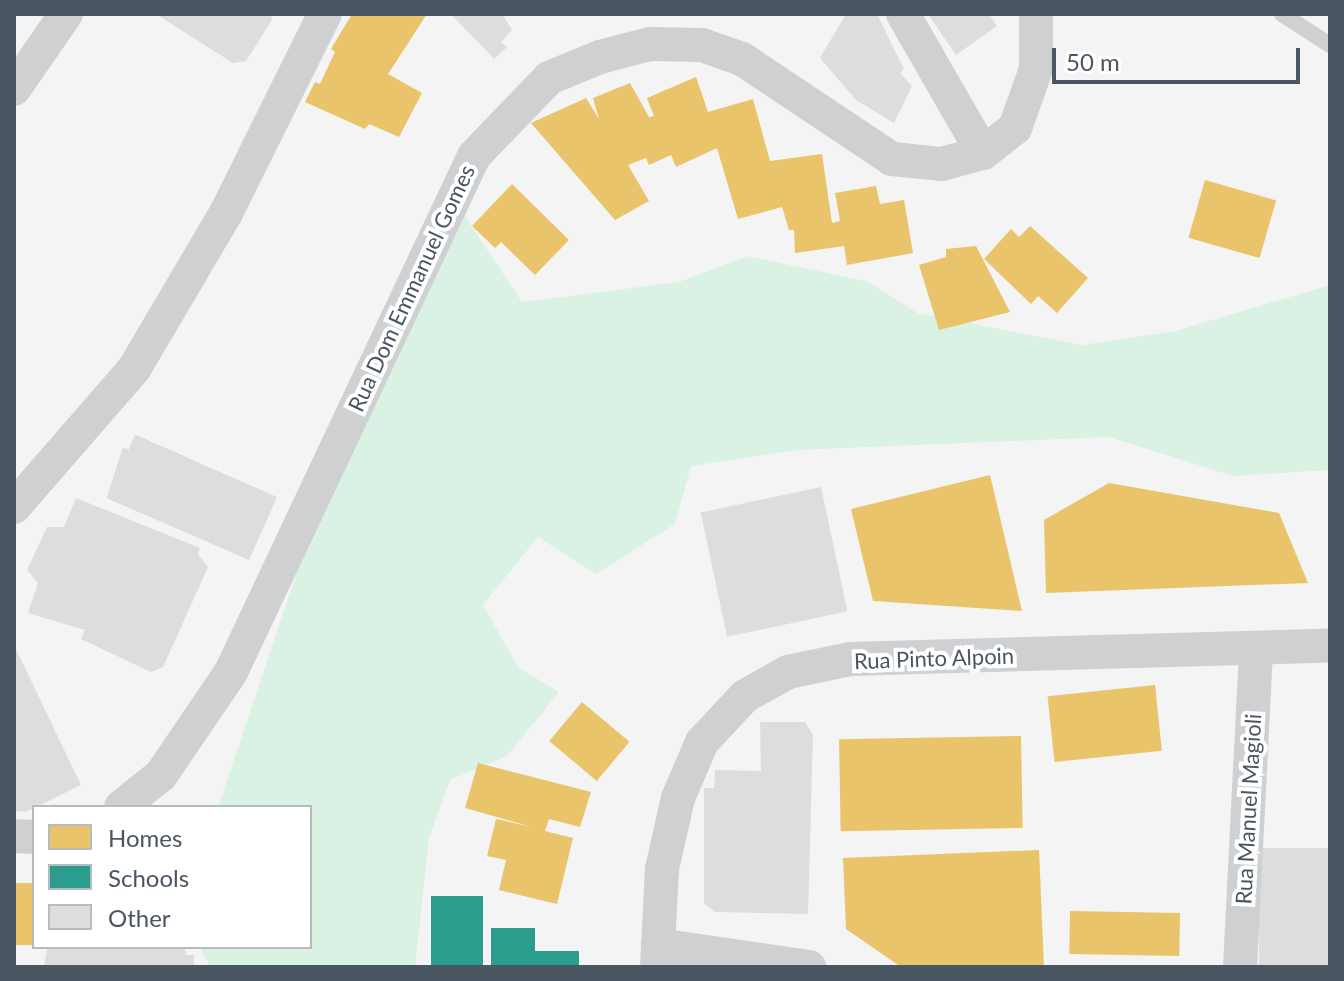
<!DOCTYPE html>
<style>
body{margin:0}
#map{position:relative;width:1344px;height:981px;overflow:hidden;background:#f4f4f4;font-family:Lato,sans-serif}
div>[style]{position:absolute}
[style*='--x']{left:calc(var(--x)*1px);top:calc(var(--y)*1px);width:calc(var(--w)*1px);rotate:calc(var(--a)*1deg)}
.green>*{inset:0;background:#d9f2e3}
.homes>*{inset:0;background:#e9c46a;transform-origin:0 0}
.schools>*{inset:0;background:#2a9d8f;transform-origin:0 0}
.building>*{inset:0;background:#ddddde;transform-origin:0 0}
.lane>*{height:16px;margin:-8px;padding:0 8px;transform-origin:8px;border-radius:8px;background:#ced0d2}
.street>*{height:34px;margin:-17px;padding:0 17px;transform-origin:17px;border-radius:17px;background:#ced0d2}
span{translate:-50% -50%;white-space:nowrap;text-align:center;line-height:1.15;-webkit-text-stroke:8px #fff;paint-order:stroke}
.street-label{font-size:22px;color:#4a5661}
.frame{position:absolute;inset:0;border:16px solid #4a5661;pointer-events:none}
.legend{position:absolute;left:32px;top:805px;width:280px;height:144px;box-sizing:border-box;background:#fff;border:2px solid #b7bbc0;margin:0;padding:10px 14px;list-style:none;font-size:24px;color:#4a5661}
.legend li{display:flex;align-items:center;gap:16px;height:40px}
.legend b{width:40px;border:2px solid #b7bbc0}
.scale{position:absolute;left:1052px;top:48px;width:248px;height:36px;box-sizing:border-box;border:4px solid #4a5661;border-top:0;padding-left:10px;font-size:24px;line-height:28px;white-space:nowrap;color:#4a5661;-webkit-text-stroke:6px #fff;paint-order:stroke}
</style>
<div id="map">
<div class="green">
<div style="clip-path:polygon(458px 206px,522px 302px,679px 282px,748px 256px,869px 282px,917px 313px,1082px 345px,1176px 331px,1330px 285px,1330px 470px,1233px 476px,1109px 437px,797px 450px,691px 466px,675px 524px,596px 574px,538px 537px,483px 605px,518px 667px,559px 692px,507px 756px,450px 780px,429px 838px,415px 967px,210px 967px,200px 947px,310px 947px,310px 807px,218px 807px,301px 560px)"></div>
</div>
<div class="homes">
<div style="clip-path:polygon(352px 14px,427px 14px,388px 74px,422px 93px,399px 137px,369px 124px,365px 129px,305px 102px,315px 82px,320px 84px,335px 52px,331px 49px)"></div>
<div style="clip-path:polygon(696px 77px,708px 112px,753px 99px,770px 161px,822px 154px,832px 223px,840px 221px,835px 193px,876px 186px,880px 204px,904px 200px,913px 253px,847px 265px,844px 246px,795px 253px,794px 230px,789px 230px,782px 207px,738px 219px,717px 148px,676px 167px,671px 155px,649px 165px,646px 158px,628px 165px,649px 201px,615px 220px,531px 123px,586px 98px,599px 119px,593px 98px,630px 83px,649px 117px,654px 116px,647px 98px)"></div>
<div style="left:1205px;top:180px;width:74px;height:60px;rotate:16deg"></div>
<div style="clip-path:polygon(512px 184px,569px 240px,535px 275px,501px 242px,495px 248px,472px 226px)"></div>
<div style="clip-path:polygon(1030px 226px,1088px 278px,1057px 313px,1038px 296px,1031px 304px,984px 259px,1011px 229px,1019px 237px)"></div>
<div style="clip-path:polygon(976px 246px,1010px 312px,939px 330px,919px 265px,946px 257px,946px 249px)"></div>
<div style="clip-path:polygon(135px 435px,188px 458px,160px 521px,107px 498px,123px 448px,129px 450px)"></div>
<div style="clip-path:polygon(990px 475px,1022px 611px,873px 601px,851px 509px)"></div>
<div style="clip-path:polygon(1109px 483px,1279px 513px,1308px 583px,1046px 593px,1044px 520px)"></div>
<div style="left:1155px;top:685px;width:66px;height:108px;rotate:84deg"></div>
<div style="left:582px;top:702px;width:62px;height:51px;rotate:40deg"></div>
<div style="left:1021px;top:736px;width:92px;height:182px;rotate:89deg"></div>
<div style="clip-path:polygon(478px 763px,591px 792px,580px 827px,549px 819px,545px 831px,573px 838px,557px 904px,499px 890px,506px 860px,487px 856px,496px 819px,532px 827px,465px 808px)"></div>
<div style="clip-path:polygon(1039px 850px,1044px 967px,901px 967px,846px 929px,843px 858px)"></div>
<div style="left:14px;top:883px;width:20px;height:62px"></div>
<div style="left:1070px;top:911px;width:110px;height:43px;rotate:1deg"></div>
</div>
<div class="schools">
<div style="left:431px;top:896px;width:52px;height:71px"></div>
<div style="clip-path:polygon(491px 928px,535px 928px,535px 951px,579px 951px,579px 967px,491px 967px)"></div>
</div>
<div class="building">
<div style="clip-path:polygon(156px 14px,271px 14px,272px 20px,246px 61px,233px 63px)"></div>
<div style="clip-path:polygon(451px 14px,502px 14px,512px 30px,501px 42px,507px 47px,494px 59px)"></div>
<div style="clip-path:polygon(846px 14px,877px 14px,904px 69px,900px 73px,912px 86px,894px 123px,856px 100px,820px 58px)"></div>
<div style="clip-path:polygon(928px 14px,989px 14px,997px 26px,956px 55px)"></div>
<div style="clip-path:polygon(135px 435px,277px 497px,249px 560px,107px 498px,123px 448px,129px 450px)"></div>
<div style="left:821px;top:487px;width:127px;height:123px;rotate:78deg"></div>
<div style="clip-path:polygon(76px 498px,200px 548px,198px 554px,208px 567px,163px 667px,151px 672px,81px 639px,85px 630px,28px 613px,38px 583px,27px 570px,47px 527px,64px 527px)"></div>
<div style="clip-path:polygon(14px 645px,81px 785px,26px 812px,14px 811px)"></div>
<div style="clip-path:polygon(760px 722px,805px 722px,813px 735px,808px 914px,715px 912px,704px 903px,704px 788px,714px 788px,715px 770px,761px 771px)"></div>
<div style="left:1330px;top:848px;width:119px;height:71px;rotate:90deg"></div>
<div style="clip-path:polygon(47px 947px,185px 947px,186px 955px,194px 955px,194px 967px,44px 967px)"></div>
</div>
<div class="lane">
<div style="--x:1282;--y:14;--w:57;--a:32.9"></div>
</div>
<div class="street">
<div style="--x:903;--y:14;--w:160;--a:60.1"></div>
<div style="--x:14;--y:89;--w:91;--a:-55.3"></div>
<div style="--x:14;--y:507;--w:183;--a:-49"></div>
<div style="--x:134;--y:369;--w:181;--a:-59.5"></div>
<div style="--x:226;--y:213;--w:222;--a:-63.6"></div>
<div style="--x:121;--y:807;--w:51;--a:-38.7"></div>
<div style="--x:161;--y:775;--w:125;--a:-55.8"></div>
<div style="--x:231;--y:672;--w:570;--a:-64.78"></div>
<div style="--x:474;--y:156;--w:108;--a:-46.1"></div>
<div style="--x:549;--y:78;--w:55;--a:-22.4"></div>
<div style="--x:600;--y:57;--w:52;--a:-14.6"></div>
<div style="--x:650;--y:44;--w:52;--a:1.1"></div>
<div style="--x:702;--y:45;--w:42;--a:19.3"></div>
<div style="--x:742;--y:59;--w:180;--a:33.7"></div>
<div style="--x:892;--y:159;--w:49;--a:5.8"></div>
<div style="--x:941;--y:164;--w:43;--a:-14.7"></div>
<div style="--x:983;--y:153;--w:41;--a:-38"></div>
<div style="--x:1015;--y:128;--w:63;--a:-70.4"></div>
<div style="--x:1036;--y:69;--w:55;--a:-90"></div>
<div style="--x:14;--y:836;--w:20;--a:3"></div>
<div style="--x:658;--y:945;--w:153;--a:8.3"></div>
<div style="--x:657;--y:967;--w:98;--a:-87.1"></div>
<div style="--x:662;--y:869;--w:73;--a:-77.3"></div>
<div style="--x:678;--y:798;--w:61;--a:-66.8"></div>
<div style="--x:702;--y:742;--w:63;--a:-46.9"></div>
<div style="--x:745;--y:696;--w:49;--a:-29.2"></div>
<div style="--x:788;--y:672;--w:63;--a:-11.8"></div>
<div style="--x:850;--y:659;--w:480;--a:-1.6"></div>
<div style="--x:1240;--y:967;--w:316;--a:-87.1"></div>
</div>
<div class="street-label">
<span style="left:411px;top:288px;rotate:-65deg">Rua Dom Emmanuel Gomes</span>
<span style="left:934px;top:658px;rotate:-2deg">Rua Pinto Alpoin</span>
<span style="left:1248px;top:809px;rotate:-87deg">Rua Manuel Magioli</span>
</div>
<div class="frame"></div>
<ul class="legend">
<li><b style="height:22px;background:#e9c46a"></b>Homes</li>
<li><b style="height:22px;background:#2a9d8f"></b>Schools</li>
<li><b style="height:22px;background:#ddddde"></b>Other</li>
</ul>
<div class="scale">50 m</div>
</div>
